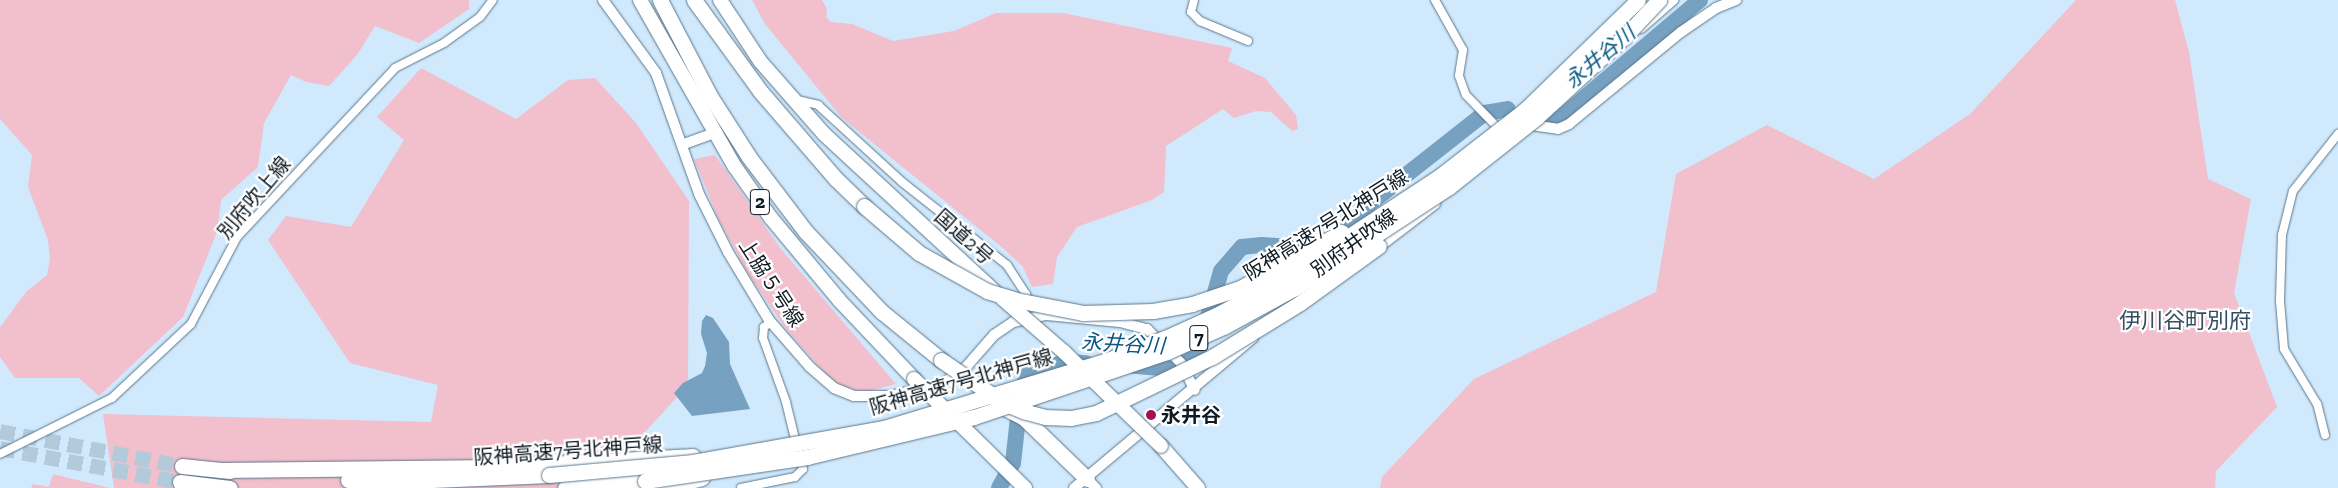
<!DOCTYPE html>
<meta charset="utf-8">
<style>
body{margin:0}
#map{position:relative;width:2338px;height:488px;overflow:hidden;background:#d0e9fc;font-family:"Zilla Slab","Noto Sans JP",serif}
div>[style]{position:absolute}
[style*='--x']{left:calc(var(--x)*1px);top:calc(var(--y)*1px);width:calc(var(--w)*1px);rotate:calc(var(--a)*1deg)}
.green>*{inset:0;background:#f2bfcc}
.water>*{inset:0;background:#76a1c1}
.river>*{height:16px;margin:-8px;padding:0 8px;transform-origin:8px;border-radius:8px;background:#76a1c1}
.motorway-tunnel>*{height:15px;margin-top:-7.5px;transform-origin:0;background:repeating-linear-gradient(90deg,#b3cadb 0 15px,transparent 0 23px)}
.roads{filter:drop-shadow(0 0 1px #5a768b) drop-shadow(0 0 1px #5a768b)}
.minor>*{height:8px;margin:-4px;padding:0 4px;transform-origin:4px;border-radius:4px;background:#fff}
.tertiary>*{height:10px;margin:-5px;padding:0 5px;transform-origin:5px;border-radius:5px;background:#fff}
.trunk>*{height:14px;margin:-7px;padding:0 7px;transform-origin:7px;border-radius:7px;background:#fff}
.motorway>*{height:15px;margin:-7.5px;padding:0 7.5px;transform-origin:7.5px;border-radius:7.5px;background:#fff}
.bridges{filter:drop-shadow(0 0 1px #5a768b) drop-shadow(0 0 1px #5a768b)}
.trunk-bridge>*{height:14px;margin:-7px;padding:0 7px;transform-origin:7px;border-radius:7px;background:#fff}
.motorway-bridge>*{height:15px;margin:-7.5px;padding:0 7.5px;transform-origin:7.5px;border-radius:7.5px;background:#fff}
.dots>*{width:14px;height:14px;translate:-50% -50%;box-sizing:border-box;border:2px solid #fff;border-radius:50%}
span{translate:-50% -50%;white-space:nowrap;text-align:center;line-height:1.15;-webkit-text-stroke:4.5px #fff;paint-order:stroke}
.shield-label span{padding:1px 4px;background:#fff;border:1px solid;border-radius:4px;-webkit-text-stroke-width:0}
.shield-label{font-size:19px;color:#0f1b23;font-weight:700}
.street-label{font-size:20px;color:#0f1b23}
.poi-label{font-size:20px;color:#0f1b23;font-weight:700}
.left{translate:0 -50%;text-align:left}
.water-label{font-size:21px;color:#0a5782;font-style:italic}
.quarter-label{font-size:22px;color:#334e61}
</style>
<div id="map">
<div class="green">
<div style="clip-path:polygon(0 0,469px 0,469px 9px,419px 43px,375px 26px,357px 55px,329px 86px,306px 82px,291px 75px,264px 123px,258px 167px,221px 200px,217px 232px,183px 317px,99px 396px,79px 378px,15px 378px,0 357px,0 327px,27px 291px,47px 275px,50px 259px,48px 240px,28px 187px,32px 155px,0 119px)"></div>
<div style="clip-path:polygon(752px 0,822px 0,827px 9px,826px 17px,831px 22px,852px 24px,893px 41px,954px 31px,996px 13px,1063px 13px,1232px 48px,1228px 61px,1265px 78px,1296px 115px,1298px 129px,1292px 131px,1271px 112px,1256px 111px,1234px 118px,1223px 109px,1166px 146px,1164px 192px,1152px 200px,1077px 227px,1057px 257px,1053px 284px,1032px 287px,1023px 267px,1004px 249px,842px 118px,765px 24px)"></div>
<div style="clip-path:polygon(2076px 0,2175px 0,2189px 52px,2208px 179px,2251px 199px,2234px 293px,2277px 407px,2216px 471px,2215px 488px,1380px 488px,1382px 477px,1474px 379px,1656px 292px,1676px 174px,1767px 125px,1874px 179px,1970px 114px)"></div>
<div style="clip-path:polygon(421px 68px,516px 119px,568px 80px,595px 78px,636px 123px,689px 201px,688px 385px,594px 488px,114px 488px,103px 414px,431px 422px,438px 385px,350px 363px,268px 240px,286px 216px,351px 227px,404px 140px,377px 117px)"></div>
<div style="clip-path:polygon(715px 155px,781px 249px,896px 384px,865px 392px,845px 387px,830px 379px,786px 329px,747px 272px,718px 218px,694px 159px)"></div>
<div style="clip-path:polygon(53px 474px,110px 488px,31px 488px,33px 484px,49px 487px)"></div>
</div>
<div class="water">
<div style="clip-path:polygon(706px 315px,713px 318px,729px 342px,730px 364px,750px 409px,692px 416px,674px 393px,683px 383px,702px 373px,705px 366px,707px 353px,701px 334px,702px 321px)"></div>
</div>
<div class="river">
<div style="--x:1548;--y:118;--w:10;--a:11"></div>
<div style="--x:1558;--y:120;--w:186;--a:-40.2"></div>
<div style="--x:1125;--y:365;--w:48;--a:4.8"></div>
<div style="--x:1173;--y:369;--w:27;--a:-28"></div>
<div style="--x:1197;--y:356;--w:88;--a:-74.2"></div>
<div style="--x:1221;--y:271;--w:32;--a:-49"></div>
<div style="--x:1242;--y:247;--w:20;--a:-6"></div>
<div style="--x:1262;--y:245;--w:56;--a:4.1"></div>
<div style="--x:1318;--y:249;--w:34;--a:-30"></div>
<div style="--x:1348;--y:232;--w:34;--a:-53"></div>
<div style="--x:1368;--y:205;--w:149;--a:-38.2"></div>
<div style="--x:1485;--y:113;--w:23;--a:-10"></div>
<div style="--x:999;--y:488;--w:29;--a:-61"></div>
<div style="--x:1013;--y:463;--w:73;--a:-83.7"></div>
<div style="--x:1021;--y:390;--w:17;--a:-66"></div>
<div style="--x:1028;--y:374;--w:38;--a:-18"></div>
<div style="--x:1064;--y:362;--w:22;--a:3"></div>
</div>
<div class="motorway-tunnel">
<div style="--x:0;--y:431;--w:185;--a:10.9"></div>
<div style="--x:0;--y:448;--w:183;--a:10.7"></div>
</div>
<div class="roads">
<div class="minor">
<div style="--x:1194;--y:0;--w:12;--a:104"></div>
<div style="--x:1191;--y:12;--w:13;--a:45"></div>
<div style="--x:1200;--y:21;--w:52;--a:22.6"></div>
<div style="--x:1435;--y:0;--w:57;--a:60.8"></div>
<div style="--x:1463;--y:50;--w:26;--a:99"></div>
<div style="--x:1459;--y:76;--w:20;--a:70"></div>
<div style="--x:1466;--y:95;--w:49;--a:45.8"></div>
<div style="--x:797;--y:100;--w:22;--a:13"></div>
<div style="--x:818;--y:105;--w:114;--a:42.5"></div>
<div style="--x:902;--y:182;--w:134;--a:38.3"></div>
<div style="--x:1007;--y:265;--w:35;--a:57"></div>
<div style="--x:1026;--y:294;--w:9;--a:77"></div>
<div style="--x:771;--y:322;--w:9;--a:144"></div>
<div style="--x:764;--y:327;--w:11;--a:95"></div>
<div style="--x:763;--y:338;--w:68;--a:70.2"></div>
<div style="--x:786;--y:402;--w:42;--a:76.3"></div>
<div style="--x:2325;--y:435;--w:32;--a:-104"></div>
<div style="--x:2317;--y:404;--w:64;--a:-121"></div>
<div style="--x:2284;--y:349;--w:48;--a:-94.8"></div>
<div style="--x:2280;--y:301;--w:66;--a:-88.3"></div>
<div style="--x:2282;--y:235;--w:45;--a:-76"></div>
<div style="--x:2293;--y:191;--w:73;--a:-51.7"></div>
<div style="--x:0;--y:454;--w:125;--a:-26.6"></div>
<div style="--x:112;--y:398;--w:108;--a:-43.1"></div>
<div style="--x:191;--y:324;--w:98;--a:-62.1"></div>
<div style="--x:237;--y:237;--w:231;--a:-46.9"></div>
<div style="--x:395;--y:68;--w:55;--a:-27"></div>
<div style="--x:444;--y:43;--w:44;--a:-35.8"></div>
<div style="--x:480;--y:17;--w:21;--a:-53"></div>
<div style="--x:741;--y:488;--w:55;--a:-11.5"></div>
<div style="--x:795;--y:477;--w:11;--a:-45"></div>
<div style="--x:803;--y:469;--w:15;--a:-106"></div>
</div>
<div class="tertiary">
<div style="--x:603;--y:0;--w:90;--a:54"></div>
<div style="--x:656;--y:73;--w:128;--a:70.4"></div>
<div style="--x:699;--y:194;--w:65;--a:63.4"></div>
<div style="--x:728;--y:252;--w:79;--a:58.9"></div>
<div style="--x:769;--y:320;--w:62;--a:48.9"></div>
<div style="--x:810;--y:367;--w:32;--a:41"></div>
<div style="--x:834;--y:388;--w:22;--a:22"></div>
<div style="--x:854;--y:396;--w:36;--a:0"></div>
<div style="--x:890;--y:396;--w:53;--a:-13"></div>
<div style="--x:942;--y:384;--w:29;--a:-35"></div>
<div style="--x:966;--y:367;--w:43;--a:-48.8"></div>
<div style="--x:994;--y:335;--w:23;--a:-34"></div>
<div style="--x:1013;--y:322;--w:35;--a:-12"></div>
<div style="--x:1047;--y:315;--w:73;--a:5.5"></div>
<div style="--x:1120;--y:322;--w:28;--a:15"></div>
<div style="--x:1147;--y:329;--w:48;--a:45"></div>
<div style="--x:1181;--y:363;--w:30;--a:63"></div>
<div style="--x:1641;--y:28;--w:43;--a:-41.2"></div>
<div style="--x:1531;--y:125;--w:27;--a:8"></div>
<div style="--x:1558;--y:129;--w:12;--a:-24"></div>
<div style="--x:1569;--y:124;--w:145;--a:-39.4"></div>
<div style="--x:1681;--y:32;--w:42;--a:-34.4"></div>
<div style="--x:1716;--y:8;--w:22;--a:-22"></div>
<div style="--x:684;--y:144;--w:33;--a:-20"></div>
<div style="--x:1375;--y:250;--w:76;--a:-37.5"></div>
<div style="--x:1087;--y:479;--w:13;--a:45"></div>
<div style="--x:1074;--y:488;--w:234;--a:-40"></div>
</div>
<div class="trunk">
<div style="--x:640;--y:0;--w:192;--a:60.4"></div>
<div style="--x:735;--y:167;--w:62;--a:54.8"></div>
<div style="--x:771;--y:218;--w:107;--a:50.3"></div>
<div style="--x:839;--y:300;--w:109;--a:46.5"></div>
<div style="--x:720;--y:0;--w:73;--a:56.7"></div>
<div style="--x:760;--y:61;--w:97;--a:48.8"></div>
<div style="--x:824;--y:134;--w:231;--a:42.7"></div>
<div style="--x:1161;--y:446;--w:56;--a:48.6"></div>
</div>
<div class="motorway">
<div style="--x:660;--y:0;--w:108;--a:62.5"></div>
<div style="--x:710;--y:96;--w:72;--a:57.4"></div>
<div style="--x:749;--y:157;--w:94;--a:52.8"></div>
<div style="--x:806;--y:232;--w:110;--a:46.5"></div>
<div style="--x:882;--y:312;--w:76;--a:39.1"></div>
<div style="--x:694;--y:0;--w:112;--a:54"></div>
<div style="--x:760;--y:91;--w:116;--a:49.2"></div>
<div style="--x:836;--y:179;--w:39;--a:44"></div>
<div style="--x:966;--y:410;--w:33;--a:-9"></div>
<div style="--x:999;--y:405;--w:27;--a:27"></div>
<div style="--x:1023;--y:417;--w:89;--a:44.1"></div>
<div style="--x:182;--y:466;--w:48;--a:5.9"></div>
<div style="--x:220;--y:470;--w:277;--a:-0.6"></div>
<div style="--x:497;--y:467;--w:196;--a:-3.2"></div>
<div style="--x:348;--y:480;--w:84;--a:0"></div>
<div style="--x:432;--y:480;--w:117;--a:-2.4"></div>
<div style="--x:180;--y:482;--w:50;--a:6.8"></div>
<div style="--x:565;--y:488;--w:80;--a:-5"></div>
<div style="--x:663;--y:488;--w:40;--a:-14.4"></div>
</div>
</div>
<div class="bridges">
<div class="trunk-bridge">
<div style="--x:1003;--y:299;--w:81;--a:41"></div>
<div style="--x:1064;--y:352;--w:135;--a:44.1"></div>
<div style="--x:914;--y:379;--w:156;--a:44.5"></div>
</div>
<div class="motorway-bridge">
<div style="--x:864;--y:206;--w:72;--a:40.5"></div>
<div style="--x:919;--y:253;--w:78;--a:29.2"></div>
<div style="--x:987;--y:291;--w:30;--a:17"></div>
<div style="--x:1016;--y:300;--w:68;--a:11"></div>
<div style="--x:1083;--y:313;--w:70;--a:-1.6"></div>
<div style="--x:1153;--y:311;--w:40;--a:-10"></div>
<div style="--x:1192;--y:304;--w:51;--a:-18.4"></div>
<div style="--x:1240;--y:288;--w:116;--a:-28.8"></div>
<div style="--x:941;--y:360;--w:76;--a:34.3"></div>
<div style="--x:1004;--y:403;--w:21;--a:23"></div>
<div style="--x:1023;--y:411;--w:23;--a:15"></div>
<div style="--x:1045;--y:417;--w:26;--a:2"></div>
<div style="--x:1071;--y:418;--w:25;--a:-11"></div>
<div style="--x:1096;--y:413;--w:129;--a:-25.8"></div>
<div style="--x:1212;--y:357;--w:103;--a:-31.5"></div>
<div style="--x:1300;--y:303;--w:97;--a:-35.8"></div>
<div style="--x:549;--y:475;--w:145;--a:-5.2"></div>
<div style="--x:693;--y:462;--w:194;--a:-10.1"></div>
<div style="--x:884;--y:428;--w:231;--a:-16.9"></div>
<div style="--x:1105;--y:361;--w:64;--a:-21"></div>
<div style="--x:1165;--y:338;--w:60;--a:-24.4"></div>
<div style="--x:1220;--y:313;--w:80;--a:-28.5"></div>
<div style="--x:1290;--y:275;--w:180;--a:-33.4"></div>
<div style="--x:1440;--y:176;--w:109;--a:-37.9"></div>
<div style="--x:1526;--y:109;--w:156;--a:-44.2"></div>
<div style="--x:645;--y:481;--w:164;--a:-8.4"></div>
<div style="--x:807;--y:457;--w:172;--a:-13.5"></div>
<div style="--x:974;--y:417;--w:204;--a:-18.6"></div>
<div style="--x:1167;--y:352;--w:64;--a:-24.1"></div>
<div style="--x:1225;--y:326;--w:80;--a:-28.5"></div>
<div style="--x:1295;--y:288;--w:184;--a:-33.3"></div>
<div style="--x:1449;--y:187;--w:111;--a:-38.4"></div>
<div style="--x:1536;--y:118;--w:121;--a:-42.7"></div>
<div style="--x:1625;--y:36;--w:50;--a:-46.6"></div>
</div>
</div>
<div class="dots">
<div style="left:1151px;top:415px;background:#a31153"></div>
</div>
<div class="shield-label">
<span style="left:760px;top:202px">2</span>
<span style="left:1199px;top:338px">7</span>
</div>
<div class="street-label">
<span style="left:254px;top:198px;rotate:-50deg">別府吹上線</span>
<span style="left:1326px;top:225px;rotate:-32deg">阪神高速7号北神戸線</span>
<span style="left:964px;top:237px;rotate:42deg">国道2号</span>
<span style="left:1354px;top:243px;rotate:-36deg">別府井吹線</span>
<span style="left:771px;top:283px;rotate:57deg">上脇５号線</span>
<span style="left:961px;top:382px;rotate:-16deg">阪神高速7号北神戸線</span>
<span style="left:568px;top:451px;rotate:-4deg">阪神高速7号北神戸線</span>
</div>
<div class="poi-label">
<span class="left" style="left:1161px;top:415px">永井谷</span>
</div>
<div class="water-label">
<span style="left:1600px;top:57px;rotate:-40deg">永井谷川</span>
<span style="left:1123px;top:344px;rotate:3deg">永井谷川</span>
</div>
<div class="quarter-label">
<span style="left:2185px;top:321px">伊川谷町別府</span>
</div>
</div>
